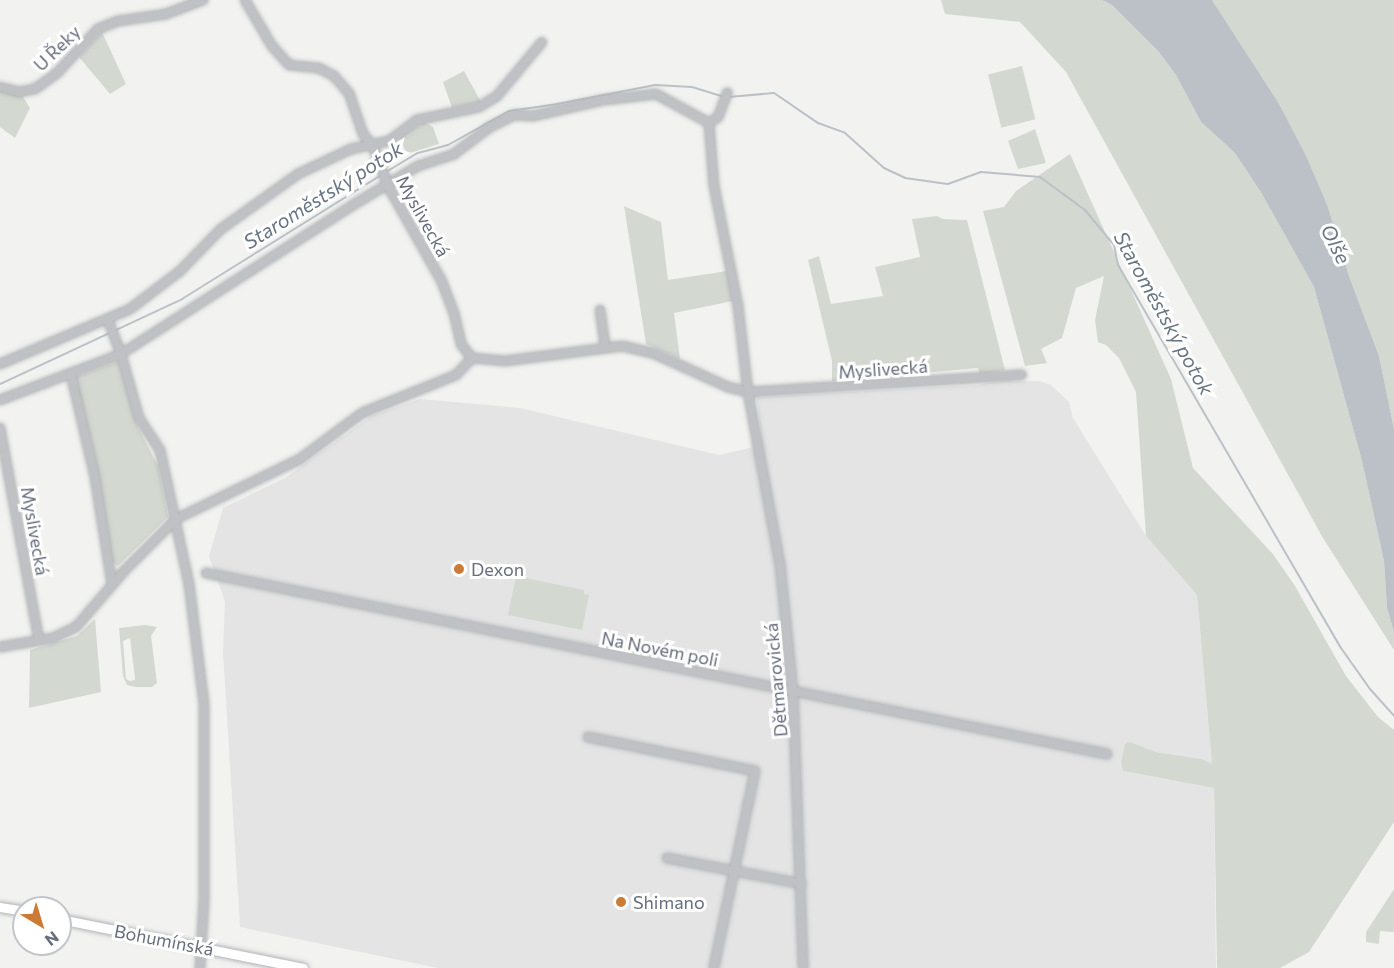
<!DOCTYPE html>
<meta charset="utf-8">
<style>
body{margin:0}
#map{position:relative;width:1394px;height:968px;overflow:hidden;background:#f2f3f0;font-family:Commissioner,sans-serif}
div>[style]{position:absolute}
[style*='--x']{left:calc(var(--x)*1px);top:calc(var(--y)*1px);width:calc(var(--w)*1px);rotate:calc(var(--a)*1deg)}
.built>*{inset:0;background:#e3e4e3}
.green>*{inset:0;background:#d3d9d1;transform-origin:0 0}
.water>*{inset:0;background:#bbc1c7}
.stream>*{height:2px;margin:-1px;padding:0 1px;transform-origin:1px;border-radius:1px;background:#bbc1c7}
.roads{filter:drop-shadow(0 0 2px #b2b4b8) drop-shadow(0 0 2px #b2b4b8)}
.minor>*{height:8px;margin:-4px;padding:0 4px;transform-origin:4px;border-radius:4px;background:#bfc1c4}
.major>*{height:9px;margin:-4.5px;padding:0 4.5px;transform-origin:4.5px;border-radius:4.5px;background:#fff}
.dots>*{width:16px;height:16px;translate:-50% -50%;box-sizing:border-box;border:3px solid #fff;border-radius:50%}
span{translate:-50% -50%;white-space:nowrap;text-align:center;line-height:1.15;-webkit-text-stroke:6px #fff;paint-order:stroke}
.street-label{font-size:18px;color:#666d7d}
.poi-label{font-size:18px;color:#666d7d}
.left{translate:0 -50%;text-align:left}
.water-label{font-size:20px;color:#677481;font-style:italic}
.north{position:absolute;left:12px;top:896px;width:60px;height:60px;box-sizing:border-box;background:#fff;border:2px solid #c2c5cb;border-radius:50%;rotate:142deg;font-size:16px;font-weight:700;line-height:24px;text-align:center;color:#666d7d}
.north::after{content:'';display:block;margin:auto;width:21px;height:27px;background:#cc7b37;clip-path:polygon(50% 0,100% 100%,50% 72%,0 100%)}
</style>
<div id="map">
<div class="built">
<div style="clip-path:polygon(1001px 381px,1039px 381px,1051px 385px,1069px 402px,1073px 418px,1146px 536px,1197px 595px,1212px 765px,1202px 759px,1156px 752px,1130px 742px,1121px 763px,1123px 771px,1169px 780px,1171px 777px,1172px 780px,1214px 788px,1216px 968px,438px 968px,240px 927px,223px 652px,225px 602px,209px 556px,223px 508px,285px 478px,371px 416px,420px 399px,520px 408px,719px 455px,762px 445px,757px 397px,977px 385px)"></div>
</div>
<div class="green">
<div style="clip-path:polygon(941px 0,1102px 0,1112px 5px,1159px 52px,1176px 75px,1201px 122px,1235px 153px,1262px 194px,1314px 287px,1362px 461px,1384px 561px,1387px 608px,1394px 632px,1394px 650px,1323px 538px,1066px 72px,1020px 22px,945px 14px)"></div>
<div style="clip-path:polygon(1212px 0,1394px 0,1394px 429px,1379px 356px,1349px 276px,1328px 207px,1278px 102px)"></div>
<div style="clip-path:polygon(102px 32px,126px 84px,110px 94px,79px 57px)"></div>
<div style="left:1022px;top:66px;width:55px;height:35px;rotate:76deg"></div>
<div style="clip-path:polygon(464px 71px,481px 102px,452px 108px,443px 82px)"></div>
<div style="clip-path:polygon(0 90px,22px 95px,30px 108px,15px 138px,0 127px)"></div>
<div style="clip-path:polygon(424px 122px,433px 127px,439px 144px,407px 154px,399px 137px)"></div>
<div style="clip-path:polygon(1035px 129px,1046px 163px,1018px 169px,1008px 141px)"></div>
<div style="clip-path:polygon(1070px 154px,1171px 379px,1193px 468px,1273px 554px,1295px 586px,1346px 676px,1378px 717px,1394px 730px,1394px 822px,1309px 952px,1280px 968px,1217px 968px,1214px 788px,1123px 771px,1121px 763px,1125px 744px,1130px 742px,1156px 752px,1202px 759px,1212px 764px,1197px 595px,1146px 536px,1136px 392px,1119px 358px,1106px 345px,1098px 342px,1095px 320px,1104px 276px,1076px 288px,1062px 338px,1041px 349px,1047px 363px,1025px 366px,983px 211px,1004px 207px,1016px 191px)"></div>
<div style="clip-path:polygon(624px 206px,661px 222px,668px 280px,727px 271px,733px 301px,674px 313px,680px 359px,646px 344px)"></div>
<div style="clip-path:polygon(937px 216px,943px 219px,967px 220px,1005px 370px,980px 374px,978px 368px,832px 381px,832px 361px,808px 260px,819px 256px,831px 304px,883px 296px,875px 267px,920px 257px,912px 219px)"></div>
<div style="clip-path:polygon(119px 361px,137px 425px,158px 466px,168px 517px,118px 566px,112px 562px,75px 377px)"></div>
<div style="clip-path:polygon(516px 576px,584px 590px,584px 594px,589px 595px,582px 630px,508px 615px)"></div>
<div style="clip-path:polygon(95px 619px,101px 692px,29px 708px,30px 650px,77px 636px)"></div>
<div style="clip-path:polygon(evenodd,145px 625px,157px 627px,151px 636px,157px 683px,152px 687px,135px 687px,127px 685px,123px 676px,119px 628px,145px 625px,130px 638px,135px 678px,135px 680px,130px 681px,126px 679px,123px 641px,130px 638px)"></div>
<div style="clip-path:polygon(1394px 889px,1394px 932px,1380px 931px,1379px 944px,1366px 942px,1366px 932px)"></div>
</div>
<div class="water">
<div style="clip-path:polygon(1102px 0,1212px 0,1278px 102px,1306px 156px,1328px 207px,1349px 276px,1379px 356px,1394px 429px,1394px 632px,1387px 608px,1384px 561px,1362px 461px,1314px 287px,1262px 194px,1235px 153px,1201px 122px,1176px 75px,1159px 52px,1112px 5px)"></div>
</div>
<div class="stream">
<div style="--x:729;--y:97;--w:45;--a:-5.1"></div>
<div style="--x:774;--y:93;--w:53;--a:34.3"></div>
<div style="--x:818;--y:123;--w:29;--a:20"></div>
<div style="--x:845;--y:133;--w:52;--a:41.9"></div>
<div style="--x:884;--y:168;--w:23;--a:25"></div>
<div style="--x:905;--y:178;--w:43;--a:7.9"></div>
<div style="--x:948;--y:184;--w:35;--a:-20"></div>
<div style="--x:981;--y:172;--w:59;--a:4.8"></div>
<div style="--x:1040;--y:177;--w:56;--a:36.3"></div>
<div style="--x:1085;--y:210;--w:45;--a:50.4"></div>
<div style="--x:1114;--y:245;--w:20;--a:79"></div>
<div style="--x:1118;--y:265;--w:443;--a:59.8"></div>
<div style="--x:1341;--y:648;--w:50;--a:54.7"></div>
<div style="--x:1370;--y:689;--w:36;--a:48"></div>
<div style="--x:386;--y:172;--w:37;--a:-31"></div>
<div style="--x:418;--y:153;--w:31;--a:-15"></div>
<div style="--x:448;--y:145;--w:70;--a:-29.1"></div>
<div style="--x:509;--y:111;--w:49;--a:-8.3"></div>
<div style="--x:557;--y:104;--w:100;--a:-11"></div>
<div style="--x:655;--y:85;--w:37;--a:3"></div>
<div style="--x:692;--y:87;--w:34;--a:17"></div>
<div style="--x:0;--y:384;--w:201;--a:-25"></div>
<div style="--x:182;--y:299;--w:234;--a:-31.9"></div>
</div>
<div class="roads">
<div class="minor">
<div style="--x:245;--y:0;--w:53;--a:59.6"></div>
<div style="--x:272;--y:46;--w:25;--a:48"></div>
<div style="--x:289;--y:65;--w:30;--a:6"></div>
<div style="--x:319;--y:68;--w:17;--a:28"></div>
<div style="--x:334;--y:76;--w:23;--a:49"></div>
<div style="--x:349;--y:93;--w:43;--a:71.1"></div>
<div style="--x:363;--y:134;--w:16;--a:50"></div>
<div style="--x:373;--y:146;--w:43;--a:69.4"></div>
<div style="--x:388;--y:186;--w:110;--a:60.6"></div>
<div style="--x:442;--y:282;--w:33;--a:69"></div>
<div style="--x:454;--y:313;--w:32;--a:77"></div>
<div style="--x:461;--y:344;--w:18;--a:52"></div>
<div style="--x:472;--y:358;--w:33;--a:5"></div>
<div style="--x:505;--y:361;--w:118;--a:-7.3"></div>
<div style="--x:622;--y:346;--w:32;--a:13"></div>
<div style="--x:653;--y:353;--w:82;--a:24.4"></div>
<div style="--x:728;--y:387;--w:21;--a:14"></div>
<div style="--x:748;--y:392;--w:274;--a:-3.6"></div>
<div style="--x:0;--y:87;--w:20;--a:15"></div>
<div style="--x:19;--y:92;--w:16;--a:-11"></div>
<div style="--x:35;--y:89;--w:29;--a:-36"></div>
<div style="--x:58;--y:72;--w:59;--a:-47.1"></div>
<div style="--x:98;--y:29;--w:22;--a:-22"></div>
<div style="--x:118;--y:21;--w:49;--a:-8.3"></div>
<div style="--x:166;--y:14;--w:40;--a:-21"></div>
<div style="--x:709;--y:123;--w:63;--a:85.5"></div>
<div style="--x:714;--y:186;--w:122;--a:78.7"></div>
<div style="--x:738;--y:306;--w:87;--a:83.4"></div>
<div style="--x:748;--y:392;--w:175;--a:79.5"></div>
<div style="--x:780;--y:564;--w:128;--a:84.2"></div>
<div style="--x:793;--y:691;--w:277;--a:87.9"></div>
<div style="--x:709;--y:123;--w:11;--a:-34"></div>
<div style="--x:718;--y:117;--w:26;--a:-69"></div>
<div style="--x:600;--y:310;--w:37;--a:82"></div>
<div style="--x:108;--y:320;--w:36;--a:69"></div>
<div style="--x:121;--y:354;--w:66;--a:74.3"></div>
<div style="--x:139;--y:418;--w:38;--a:57"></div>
<div style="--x:160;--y:450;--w:137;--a:77.8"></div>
<div style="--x:189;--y:584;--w:121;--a:82.9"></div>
<div style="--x:204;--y:704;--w:196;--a:90"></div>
<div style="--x:204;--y:900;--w:68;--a:93.4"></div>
<div style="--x:0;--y:364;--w:141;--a:-22.9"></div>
<div style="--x:130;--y:309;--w:63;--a:-37.2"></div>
<div style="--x:180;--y:271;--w:59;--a:-45.7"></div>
<div style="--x:221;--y:229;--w:95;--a:-35.5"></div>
<div style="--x:298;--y:174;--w:59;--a:-25.3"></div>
<div style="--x:351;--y:149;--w:39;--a:-12"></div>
<div style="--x:389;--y:141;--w:35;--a:-37"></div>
<div style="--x:417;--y:120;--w:63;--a:-11.8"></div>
<div style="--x:479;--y:107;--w:21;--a:-31"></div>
<div style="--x:497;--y:96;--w:70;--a:-50.2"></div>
<div style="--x:71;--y:374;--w:106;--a:76.9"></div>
<div style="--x:95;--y:477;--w:108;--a:81"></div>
<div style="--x:0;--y:400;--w:129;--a:-20.8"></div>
<div style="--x:121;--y:354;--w:276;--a:-32.7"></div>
<div style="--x:353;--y:205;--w:76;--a:-31"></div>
<div style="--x:418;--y:166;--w:38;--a:-18"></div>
<div style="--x:454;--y:154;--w:45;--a:-36.9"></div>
<div style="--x:490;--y:127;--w:28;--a:-26"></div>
<div style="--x:515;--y:115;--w:18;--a:3"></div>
<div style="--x:533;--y:116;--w:73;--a:-12.7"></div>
<div style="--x:604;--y:100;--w:52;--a:-6.6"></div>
<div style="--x:656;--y:94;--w:60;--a:28.7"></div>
<div style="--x:0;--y:428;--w:216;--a:79.6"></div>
<div style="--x:206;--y:573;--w:919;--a:11.36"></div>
<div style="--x:0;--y:647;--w:54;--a:-9.6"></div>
<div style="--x:53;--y:638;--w:25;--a:-26"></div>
<div style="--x:76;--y:627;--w:75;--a:-49.3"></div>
<div style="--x:125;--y:570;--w:72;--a:-45"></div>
<div style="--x:176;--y:519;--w:138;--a:-25.8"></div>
<div style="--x:300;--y:459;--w:77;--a:-36.6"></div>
<div style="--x:362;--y:413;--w:101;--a:-22"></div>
<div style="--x:456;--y:375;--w:23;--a:-47"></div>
<div style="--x:588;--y:737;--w:170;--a:11.5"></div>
<div style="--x:755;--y:771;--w:201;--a:101.8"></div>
<div style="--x:667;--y:858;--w:137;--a:10.9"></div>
</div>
<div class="major">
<div style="--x:0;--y:907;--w:24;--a:9"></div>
<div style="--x:60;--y:919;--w:248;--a:11.4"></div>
</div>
</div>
<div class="dots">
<div style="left:459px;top:569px;background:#cc7b37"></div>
<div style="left:621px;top:902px;background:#cc7b37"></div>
</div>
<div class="street-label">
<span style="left:57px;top:48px;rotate:-44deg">U Řeky</span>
<span style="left:423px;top:216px;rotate:61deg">Myslivecká</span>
<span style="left:883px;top:369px;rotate:-4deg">Myslivecká</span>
<span style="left:35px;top:531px;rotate:80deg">Myslivecká</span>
<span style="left:660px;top:649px;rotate:11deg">Na Novém poli</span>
<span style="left:776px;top:680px;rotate:-95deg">Dětmarovická</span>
<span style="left:164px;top:940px;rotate:11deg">Bohumínská</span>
</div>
<div class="poi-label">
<span class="left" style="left:471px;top:569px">Dexon</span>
<span class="left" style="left:633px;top:902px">Shimano</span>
</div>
<div class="water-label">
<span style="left:323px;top:195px;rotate:-32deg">Staroměstský potok</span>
<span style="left:1336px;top:244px;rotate:63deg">Olše</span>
<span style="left:1164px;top:313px;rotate:61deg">Staroměstský potok</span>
</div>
<div class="north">N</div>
</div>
